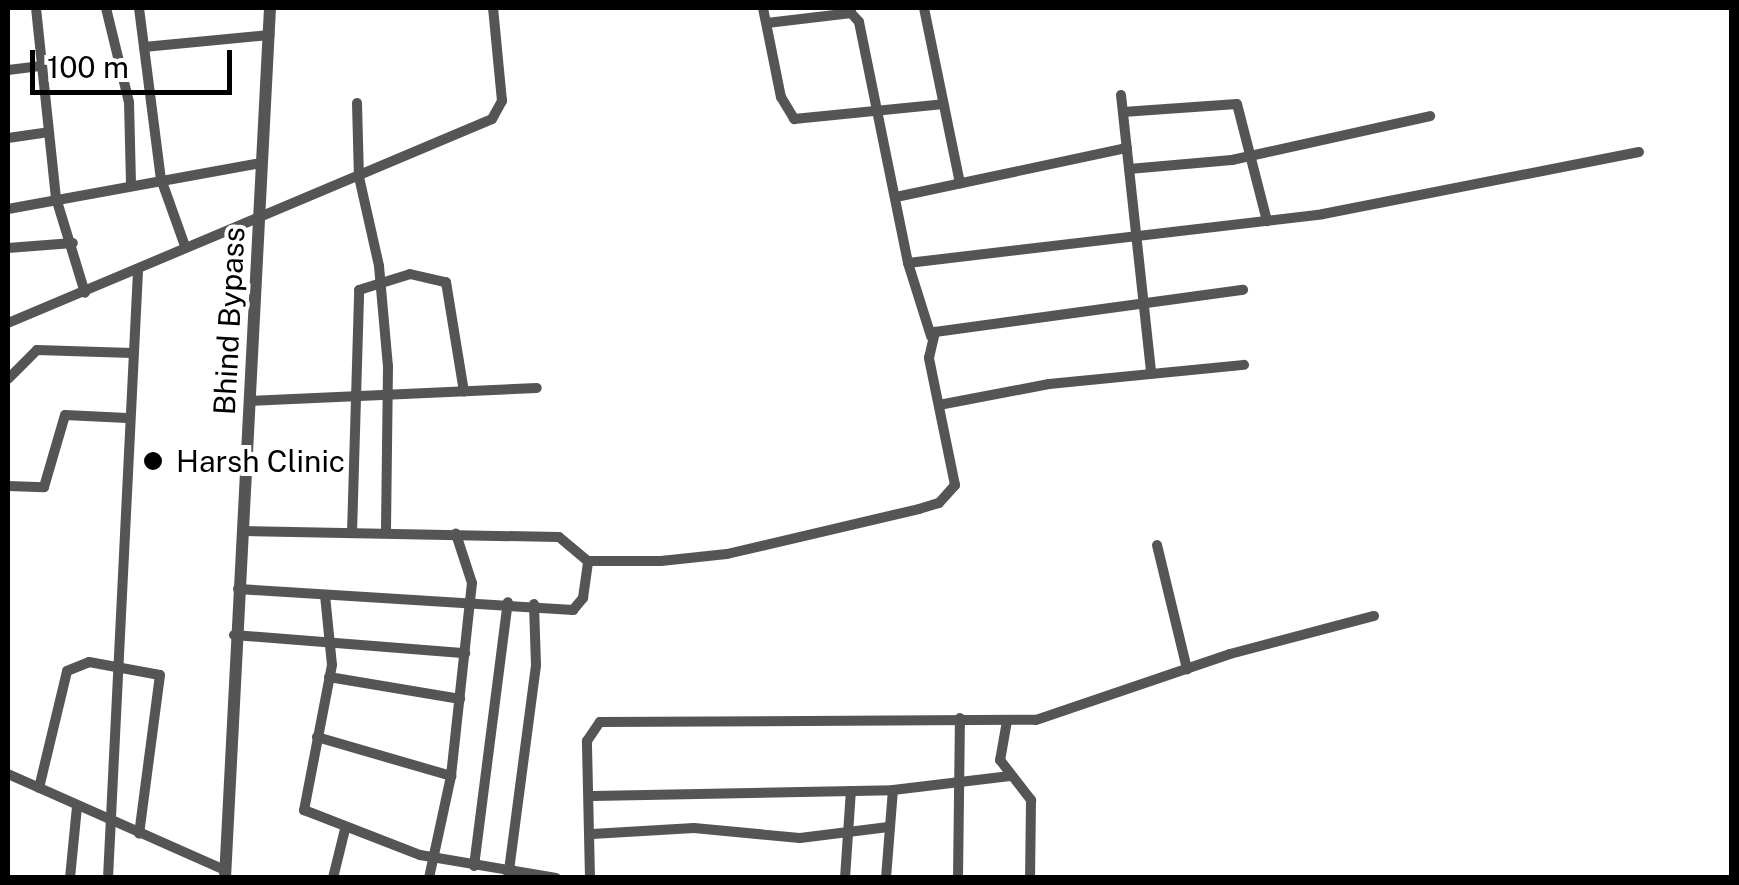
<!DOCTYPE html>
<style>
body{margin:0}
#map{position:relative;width:1739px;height:885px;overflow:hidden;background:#fff;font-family:"Public Sans",sans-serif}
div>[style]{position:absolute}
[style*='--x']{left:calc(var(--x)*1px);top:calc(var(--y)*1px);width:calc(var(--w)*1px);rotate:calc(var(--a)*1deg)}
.minor>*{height:10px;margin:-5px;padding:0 5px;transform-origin:5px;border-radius:5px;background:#555}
.tertiary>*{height:12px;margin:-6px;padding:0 6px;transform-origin:6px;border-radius:6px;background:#555}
.dots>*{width:28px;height:28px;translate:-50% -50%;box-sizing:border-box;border:5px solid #fff;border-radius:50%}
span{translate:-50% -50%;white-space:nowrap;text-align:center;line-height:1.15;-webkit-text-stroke:8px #fff;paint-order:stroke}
.street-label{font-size:30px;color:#000}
.poi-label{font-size:30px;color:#000}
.left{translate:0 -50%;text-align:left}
.frame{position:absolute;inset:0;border:10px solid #000;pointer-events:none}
.scale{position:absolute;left:30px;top:50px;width:202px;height:45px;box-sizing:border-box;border:5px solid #000;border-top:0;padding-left:12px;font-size:30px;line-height:35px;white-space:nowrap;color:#000;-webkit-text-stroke:8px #fff;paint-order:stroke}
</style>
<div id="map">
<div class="minor">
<div style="--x:36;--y:8;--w:191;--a:84"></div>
<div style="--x:56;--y:198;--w:99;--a:73"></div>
<div style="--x:106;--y:8;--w:97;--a:76.3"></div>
<div style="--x:129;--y:102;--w:82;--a:88.6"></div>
<div style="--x:139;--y:8;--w:172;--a:82.7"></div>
<div style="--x:161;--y:179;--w:71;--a:70.3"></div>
<div style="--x:763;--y:8;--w:91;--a:78.6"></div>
<div style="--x:781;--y:97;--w:26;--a:59"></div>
<div style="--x:794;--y:119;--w:150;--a:-5.7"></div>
<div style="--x:924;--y:8;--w:179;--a:78.4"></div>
<div style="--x:767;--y:23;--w:85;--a:-6.8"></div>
<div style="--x:851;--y:13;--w:12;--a:48"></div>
<div style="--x:859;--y:22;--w:246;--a:78.5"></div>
<div style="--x:908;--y:263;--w:77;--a:72.5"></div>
<div style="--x:144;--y:47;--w:126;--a:-5.5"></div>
<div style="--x:8;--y:70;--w:34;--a:-7"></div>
<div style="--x:1121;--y:95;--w:280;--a:83.8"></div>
<div style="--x:357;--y:103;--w:74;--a:88.5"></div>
<div style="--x:359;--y:177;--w:91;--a:77.3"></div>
<div style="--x:379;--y:266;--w:100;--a:84.9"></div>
<div style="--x:388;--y:366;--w:167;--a:90.7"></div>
<div style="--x:1123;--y:112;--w:114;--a:-4"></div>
<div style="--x:1237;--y:104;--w:121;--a:75.6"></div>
<div style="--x:8;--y:138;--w:41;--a:-8.3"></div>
<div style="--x:1129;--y:169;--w:103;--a:-5"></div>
<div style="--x:1232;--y:160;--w:203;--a:-12.5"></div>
<div style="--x:896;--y:197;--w:236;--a:-12"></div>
<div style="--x:8;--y:209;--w:257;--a:-10.3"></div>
<div style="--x:8;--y:248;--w:65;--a:-4.4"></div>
<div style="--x:908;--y:263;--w:418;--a:-6.7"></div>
<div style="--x:1323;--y:214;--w:322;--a:-11.1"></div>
<div style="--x:8;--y:323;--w:525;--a:-22.85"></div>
<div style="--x:492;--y:119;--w:21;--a:-61"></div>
<div style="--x:502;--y:101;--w:93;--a:-95.5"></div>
<div style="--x:8;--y:379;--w:41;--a:-45"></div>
<div style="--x:37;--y:350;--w:95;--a:1.8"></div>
<div style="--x:250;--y:401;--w:287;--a:-2.6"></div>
<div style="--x:939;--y:405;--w:112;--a:-10.8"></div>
<div style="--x:1049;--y:384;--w:196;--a:-5.6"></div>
<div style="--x:8;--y:486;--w:36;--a:2"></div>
<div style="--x:44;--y:487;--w:75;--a:-73.7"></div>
<div style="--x:65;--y:415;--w:62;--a:2.8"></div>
<div style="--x:242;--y:531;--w:317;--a:1.1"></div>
<div style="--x:559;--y:537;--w:38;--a:40"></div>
<div style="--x:588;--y:561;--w:73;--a:0"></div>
<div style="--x:661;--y:561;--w:66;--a:-6.1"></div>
<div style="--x:727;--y:554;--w:197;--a:-13.2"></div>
<div style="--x:919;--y:509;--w:21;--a:-17"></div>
<div style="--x:939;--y:503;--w:24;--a:-48"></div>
<div style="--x:955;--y:485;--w:130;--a:-101.6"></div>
<div style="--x:929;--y:358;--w:27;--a:-77"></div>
<div style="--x:935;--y:332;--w:311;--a:-7.8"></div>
<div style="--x:352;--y:533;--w:243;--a:-88.3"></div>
<div style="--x:359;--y:290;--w:53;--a:-17.4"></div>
<div style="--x:410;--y:274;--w:37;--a:13"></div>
<div style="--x:446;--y:282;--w:111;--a:80.7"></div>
<div style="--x:1157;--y:545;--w:128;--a:76.4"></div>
<div style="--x:238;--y:589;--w:336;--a:3.6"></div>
<div style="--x:573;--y:610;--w:16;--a:-50"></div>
<div style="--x:583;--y:598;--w:37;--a:-82"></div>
<div style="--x:325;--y:595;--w:70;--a:84.3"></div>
<div style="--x:332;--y:665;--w:148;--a:100.9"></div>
<div style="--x:304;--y:810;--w:124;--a:21.2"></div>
<div style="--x:420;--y:855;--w:138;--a:9.6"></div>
<div style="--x:234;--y:635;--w:232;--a:4.5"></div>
<div style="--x:329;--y:677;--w:133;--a:9.5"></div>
<div style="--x:1007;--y:721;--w:40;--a:100"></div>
<div style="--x:1000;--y:760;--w:51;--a:52.2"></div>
<div style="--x:1031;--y:800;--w:78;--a:90.7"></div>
<div style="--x:317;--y:737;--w:140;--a:16.2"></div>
<div style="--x:8;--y:774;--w:237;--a:23.9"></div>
<div style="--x:39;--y:788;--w:120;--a:-76.5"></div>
<div style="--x:67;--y:671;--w:24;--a:-22"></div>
<div style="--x:89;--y:662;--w:72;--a:10.4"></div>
<div style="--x:160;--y:675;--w:160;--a:97.5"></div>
<div style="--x:593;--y:796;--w:300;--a:-1.1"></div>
<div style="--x:893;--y:790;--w:118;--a:-6.8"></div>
<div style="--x:592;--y:834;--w:102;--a:-3.4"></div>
<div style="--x:694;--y:828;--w:106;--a:5.4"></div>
<div style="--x:800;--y:838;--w:89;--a:-7.1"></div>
<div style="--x:474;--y:866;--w:266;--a:-82.7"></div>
<div style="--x:70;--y:878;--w:72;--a:-84.4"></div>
<div style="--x:108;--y:878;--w:607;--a:-87.17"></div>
<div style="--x:333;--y:878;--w:50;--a:-76.2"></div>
<div style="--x:429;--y:878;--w:104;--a:-77.8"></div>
<div style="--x:451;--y:776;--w:194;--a:-83.8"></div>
<div style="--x:472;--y:583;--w:52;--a:-108.1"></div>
<div style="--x:508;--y:878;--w:215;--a:-82.5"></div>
<div style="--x:536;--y:665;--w:61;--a:-91.9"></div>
<div style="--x:590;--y:878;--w:137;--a:-91.3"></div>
<div style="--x:587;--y:741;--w:23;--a:-56"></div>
<div style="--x:600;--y:722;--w:436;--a:-0.3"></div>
<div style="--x:1036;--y:720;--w:205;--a:-18.8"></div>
<div style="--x:1230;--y:654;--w:149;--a:-14.8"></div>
<div style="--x:845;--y:878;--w:87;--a:-86.1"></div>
<div style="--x:886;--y:878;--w:88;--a:-85.5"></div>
<div style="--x:958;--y:878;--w:160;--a:-89.3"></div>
</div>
<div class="tertiary">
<div style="--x:225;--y:878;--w:871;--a:-87.04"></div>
</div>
<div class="dots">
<div style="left:153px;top:461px;background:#000"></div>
</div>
<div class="street-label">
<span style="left:229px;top:321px;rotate:-87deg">Bhind Bypass</span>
</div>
<div class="poi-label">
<span class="left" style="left:176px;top:461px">Harsh Clinic</span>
</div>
<div class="frame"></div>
<div class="scale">100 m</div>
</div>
